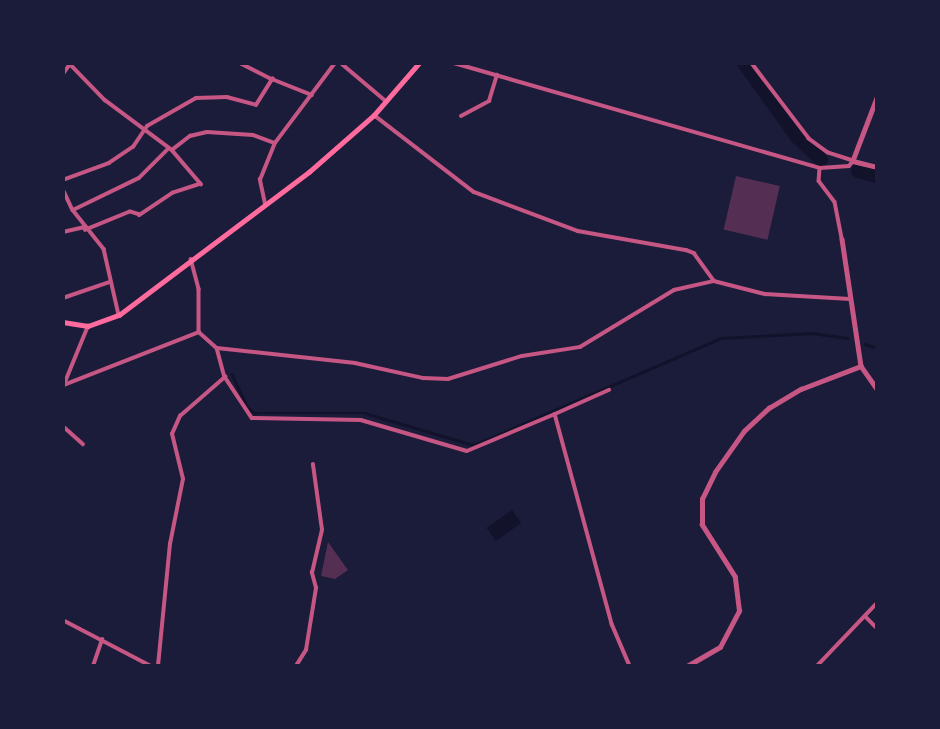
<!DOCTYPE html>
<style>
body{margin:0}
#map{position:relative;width:940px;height:729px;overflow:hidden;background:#1b1b3a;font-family:"Fira Sans Condensed",sans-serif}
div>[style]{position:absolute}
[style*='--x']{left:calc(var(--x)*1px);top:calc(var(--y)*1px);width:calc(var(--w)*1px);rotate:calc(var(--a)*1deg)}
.water>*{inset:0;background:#12122b;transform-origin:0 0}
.stream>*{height:2.5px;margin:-1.25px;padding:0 1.25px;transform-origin:1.25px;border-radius:1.25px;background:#12122b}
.river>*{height:14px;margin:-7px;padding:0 7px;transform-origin:7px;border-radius:7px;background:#12122b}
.building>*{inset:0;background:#542f53;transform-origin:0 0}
.minor>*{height:3.5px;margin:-1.75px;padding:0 1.75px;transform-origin:1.75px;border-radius:1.75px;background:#c65784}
.tertiary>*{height:4.5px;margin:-2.25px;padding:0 2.25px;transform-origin:2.25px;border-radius:2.25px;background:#c65784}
.secondary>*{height:4.5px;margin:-2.25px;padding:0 2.25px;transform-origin:2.25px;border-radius:2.25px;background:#ff6b9d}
span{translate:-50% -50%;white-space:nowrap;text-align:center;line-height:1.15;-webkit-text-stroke:5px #1b1b3a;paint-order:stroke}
.frame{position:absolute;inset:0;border:65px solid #1b1b3a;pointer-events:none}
</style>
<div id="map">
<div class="water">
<div style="left:512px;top:510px;width:16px;height:31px;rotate:55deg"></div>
</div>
<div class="stream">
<div style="--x:865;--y:344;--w:13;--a:18"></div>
<div style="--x:232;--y:374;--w:38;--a:65"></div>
<div style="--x:248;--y:408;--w:9;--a:36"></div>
<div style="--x:255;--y:413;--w:110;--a:0"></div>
<div style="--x:365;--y:413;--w:114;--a:16.4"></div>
<div style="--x:474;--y:445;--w:269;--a:-23.4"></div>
<div style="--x:721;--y:338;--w:91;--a:-3.1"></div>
<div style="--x:812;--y:333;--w:36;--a:8"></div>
</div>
<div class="river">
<div style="--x:744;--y:63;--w:91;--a:54.4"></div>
<div style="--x:797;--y:137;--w:33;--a:43"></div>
<div style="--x:858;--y:171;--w:20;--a:15"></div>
</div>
<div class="building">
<div style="left:736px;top:176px;width:45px;height:55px;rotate:13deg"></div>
<div style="clip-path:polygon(328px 542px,348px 570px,335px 579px,321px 576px)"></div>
</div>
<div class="minor">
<div style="--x:69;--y:63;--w:52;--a:45.8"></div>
<div style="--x:105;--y:100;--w:84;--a:36.7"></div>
<div style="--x:172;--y:150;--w:45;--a:49.5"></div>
<div style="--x:201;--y:184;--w:29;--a:162"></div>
<div style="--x:173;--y:193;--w:40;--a:146"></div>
<div style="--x:140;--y:215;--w:10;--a:-163"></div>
<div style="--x:130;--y:212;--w:48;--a:157.8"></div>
<div style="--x:240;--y:63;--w:36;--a:27"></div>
<div style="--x:341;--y:63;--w:60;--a:40.3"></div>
<div style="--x:454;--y:63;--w:381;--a:16"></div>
<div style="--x:820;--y:168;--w:29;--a:-4"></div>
<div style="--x:849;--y:166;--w:6;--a:-51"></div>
<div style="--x:853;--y:161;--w:26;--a:-162"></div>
<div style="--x:828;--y:153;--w:24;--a:-144"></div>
<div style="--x:809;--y:139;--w:96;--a:-127.3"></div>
<div style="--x:63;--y:74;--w:12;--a:-55"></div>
<div style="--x:374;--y:115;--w:126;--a:37.6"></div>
<div style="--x:474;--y:192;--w:111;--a:20.6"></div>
<div style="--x:578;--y:231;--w:110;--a:10"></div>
<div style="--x:686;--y:250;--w:9;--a:21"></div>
<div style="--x:694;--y:253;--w:34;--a:54"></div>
<div style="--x:461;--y:116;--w:32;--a:-28"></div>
<div style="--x:489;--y:101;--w:27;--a:-73"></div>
<div style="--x:172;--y:150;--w:23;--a:-38"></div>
<div style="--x:190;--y:136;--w:17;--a:-13"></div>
<div style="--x:207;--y:132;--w:46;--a:3.7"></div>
<div style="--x:253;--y:135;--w:23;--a:20"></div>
<div style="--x:820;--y:168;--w:13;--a:94"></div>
<div style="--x:819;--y:181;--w:26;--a:53"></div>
<div style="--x:835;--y:202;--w:38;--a:79"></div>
<div style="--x:63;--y:180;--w:49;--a:-20.3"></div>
<div style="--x:109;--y:163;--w:29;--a:-34"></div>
<div style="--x:133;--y:147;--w:25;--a:-56"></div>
<div style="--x:147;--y:126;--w:56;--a:-29.7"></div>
<div style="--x:196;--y:98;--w:31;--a:-2"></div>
<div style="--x:227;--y:97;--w:30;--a:15"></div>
<div style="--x:256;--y:105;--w:31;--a:-58"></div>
<div style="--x:272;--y:79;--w:43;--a:21.8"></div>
<div style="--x:63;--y:189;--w:23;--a:65"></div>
<div style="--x:73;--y:210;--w:50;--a:51.5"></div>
<div style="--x:104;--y:249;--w:68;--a:77.2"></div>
<div style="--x:265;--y:204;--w:25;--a:-102"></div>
<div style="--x:260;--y:180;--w:40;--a:-68"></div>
<div style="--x:275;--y:143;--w:100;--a:-53.1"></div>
<div style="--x:73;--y:210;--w:73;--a:-25.9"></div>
<div style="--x:139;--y:178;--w:42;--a:-45"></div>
<div style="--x:63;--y:232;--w:23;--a:-13"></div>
<div style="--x:191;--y:259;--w:31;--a:75"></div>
<div style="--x:199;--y:289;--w:43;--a:90"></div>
<div style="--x:199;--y:332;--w:24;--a:42"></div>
<div style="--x:217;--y:348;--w:30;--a:75"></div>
<div style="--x:225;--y:377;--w:49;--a:56.6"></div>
<div style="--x:252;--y:418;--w:109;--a:1.1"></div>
<div style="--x:361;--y:420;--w:110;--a:16.3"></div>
<div style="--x:467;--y:451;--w:95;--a:-22.8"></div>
<div style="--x:555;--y:414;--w:218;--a:74.8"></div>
<div style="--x:612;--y:624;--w:46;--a:66.8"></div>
<div style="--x:63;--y:298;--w:50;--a:-18.8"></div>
<div style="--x:217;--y:348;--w:139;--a:6.2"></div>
<div style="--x:355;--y:363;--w:70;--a:12.4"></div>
<div style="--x:423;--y:378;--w:25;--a:2"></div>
<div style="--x:448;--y:379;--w:77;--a:-17.3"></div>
<div style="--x:522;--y:356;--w:59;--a:-8.8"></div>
<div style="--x:580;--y:347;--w:110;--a:-31.2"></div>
<div style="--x:674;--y:290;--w:41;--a:-12.7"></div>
<div style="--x:714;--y:281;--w:53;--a:14.3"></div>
<div style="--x:765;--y:294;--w:85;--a:3.4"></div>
<div style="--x:64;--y:385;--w:145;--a:-21.4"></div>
<div style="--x:63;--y:387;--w:66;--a:-67.7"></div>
<div style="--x:555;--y:414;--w:59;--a:-24"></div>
<div style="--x:63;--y:426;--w:27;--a:42"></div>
<div style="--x:866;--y:617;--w:16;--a:45"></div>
<div style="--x:63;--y:620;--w:99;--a:27.6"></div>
<div style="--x:93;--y:666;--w:28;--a:-71"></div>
<div style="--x:158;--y:666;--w:123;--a:-84.4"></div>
<div style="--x:170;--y:544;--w:66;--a:-78.7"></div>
<div style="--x:183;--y:479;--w:46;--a:-103.7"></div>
<div style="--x:172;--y:434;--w:20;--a:-66"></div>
<div style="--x:180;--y:416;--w:60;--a:-40.9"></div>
<div style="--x:296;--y:666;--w:19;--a:-58"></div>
<div style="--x:306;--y:650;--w:63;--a:-80.8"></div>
<div style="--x:316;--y:588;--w:16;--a:-105"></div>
<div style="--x:312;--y:573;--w:44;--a:-76.9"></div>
<div style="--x:322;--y:530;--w:66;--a:-97.9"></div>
<div style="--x:817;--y:666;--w:87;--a:-46.4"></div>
</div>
<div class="tertiary">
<div style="--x:877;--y:98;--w:67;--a:110.9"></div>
<div style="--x:853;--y:161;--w:25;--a:14"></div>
<div style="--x:842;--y:239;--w:128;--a:81.5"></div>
<div style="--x:861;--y:366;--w:28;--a:55"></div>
<div style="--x:687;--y:666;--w:38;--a:-30"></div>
<div style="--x:720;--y:647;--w:41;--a:-62.2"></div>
<div style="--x:739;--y:611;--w:34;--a:-97"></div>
<div style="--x:735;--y:577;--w:62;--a:-122.4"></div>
<div style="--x:702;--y:525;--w:26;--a:-90"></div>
<div style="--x:702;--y:499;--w:30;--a:-64"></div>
<div style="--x:715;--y:472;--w:50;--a:-54.7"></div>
<div style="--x:744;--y:431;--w:34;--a:-43"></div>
<div style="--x:769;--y:408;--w:37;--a:-31"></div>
<div style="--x:801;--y:389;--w:64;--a:-21"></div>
</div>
<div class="secondary">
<div style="--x:63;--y:322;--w:25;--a:9"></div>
<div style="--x:88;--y:326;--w:33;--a:-20"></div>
<div style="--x:119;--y:315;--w:238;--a:-37"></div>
<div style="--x:309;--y:172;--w:86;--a:-41.2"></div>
<div style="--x:374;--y:115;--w:69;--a:-49.1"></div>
</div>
<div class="frame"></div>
</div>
